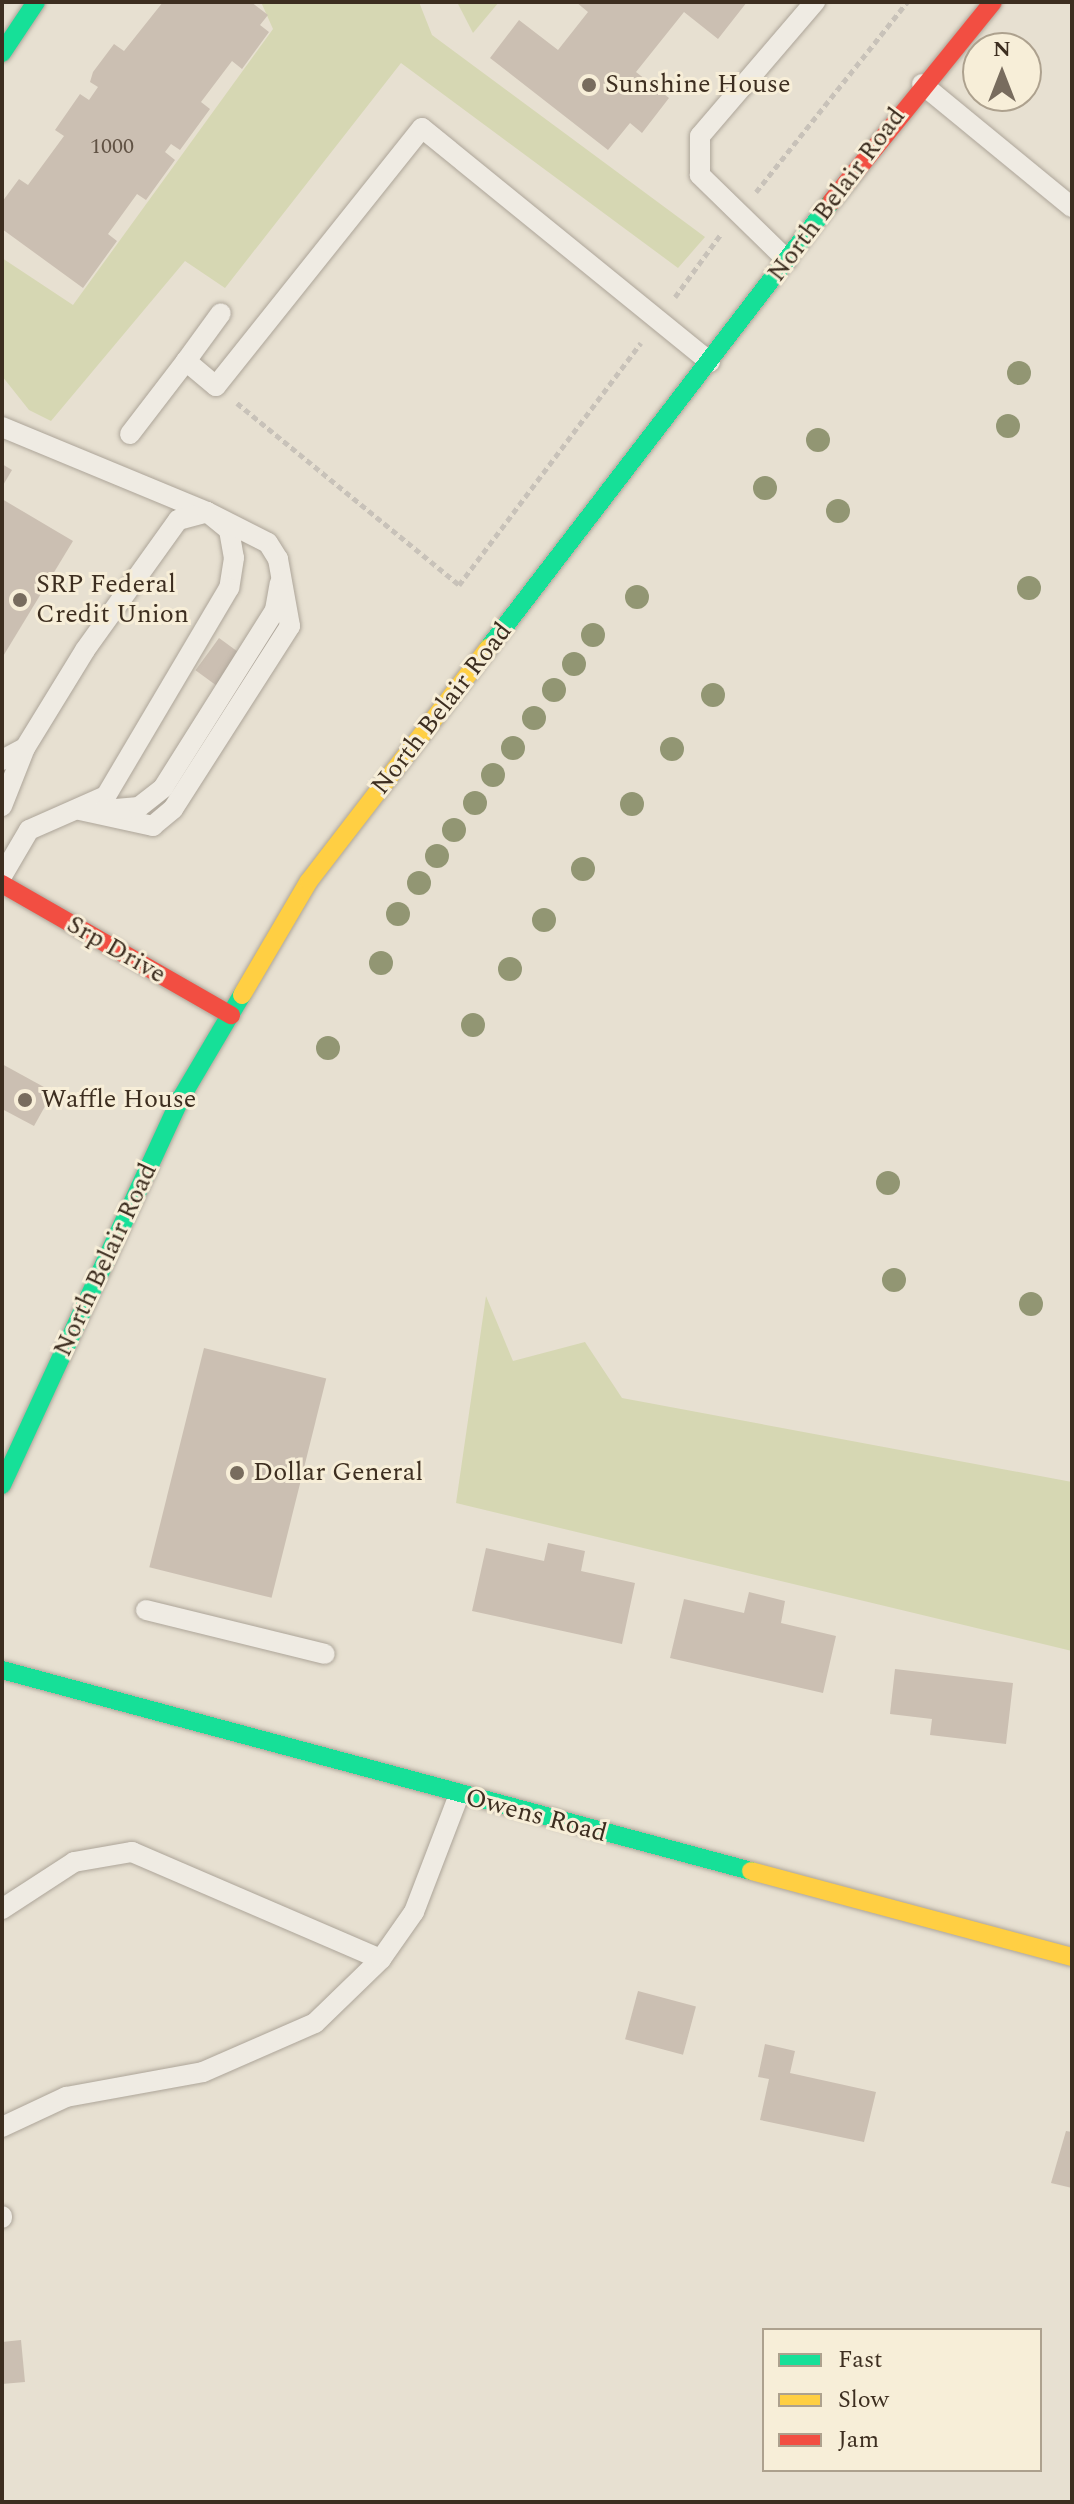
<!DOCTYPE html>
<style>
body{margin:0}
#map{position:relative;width:1074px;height:2504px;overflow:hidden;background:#e7e0d1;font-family:Spectral,serif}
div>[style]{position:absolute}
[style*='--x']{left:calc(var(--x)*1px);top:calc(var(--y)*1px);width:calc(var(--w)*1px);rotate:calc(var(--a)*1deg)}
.green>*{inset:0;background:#d6d7b3}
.building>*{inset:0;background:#cbbfb2;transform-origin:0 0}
.path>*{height:5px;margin-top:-2.5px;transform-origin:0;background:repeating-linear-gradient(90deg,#c8c2b9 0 6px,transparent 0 10px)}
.roads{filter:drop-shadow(0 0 2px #ada599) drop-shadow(0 0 2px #ada599)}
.lane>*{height:20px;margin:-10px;padding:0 10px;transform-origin:10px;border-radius:10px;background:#efebe3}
.fast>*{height:18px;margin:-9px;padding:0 9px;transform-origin:9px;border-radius:9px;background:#16e098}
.slow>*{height:18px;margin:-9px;padding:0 9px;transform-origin:9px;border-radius:9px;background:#ffcf43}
.jam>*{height:18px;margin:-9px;padding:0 9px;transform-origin:9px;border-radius:9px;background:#f24e42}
.trees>*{width:24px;height:24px;margin:-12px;border-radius:50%;background:#929673}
.dots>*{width:22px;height:22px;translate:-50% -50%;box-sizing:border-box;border:4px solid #f7eed8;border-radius:50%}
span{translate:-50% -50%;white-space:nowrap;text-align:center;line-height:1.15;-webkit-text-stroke:6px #f7eed8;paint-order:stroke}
.number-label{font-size:22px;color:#605244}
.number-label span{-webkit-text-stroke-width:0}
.poi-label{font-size:26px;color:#3d2e20}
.left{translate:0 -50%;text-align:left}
.street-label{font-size:26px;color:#3d2e20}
.frame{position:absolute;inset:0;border:4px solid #3d2e20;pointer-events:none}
.legend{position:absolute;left:762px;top:2328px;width:280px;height:144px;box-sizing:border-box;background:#f7eed8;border:2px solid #ada18e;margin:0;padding:10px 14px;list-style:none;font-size:24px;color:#3d2e20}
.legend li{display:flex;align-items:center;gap:16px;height:40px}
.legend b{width:40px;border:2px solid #ada18e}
.north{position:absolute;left:962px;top:32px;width:80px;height:80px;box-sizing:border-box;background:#f7eed8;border:2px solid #ada18e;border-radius:50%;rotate:0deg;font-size:22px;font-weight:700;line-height:32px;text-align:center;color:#3d2e20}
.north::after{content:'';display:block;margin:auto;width:28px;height:36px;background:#786c5e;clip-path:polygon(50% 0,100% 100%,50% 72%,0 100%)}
</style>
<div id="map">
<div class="green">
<div style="clip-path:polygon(261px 2px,419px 2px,432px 35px,705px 237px,678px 268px,401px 63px,225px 288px,185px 261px,51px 421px,29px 410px,2px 376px,2px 258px,73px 305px,273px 29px)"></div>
<div style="clip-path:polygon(457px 2px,499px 2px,473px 33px)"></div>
<div style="clip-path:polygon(486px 1296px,513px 1361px,585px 1342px,622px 1398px,1072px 1482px,1072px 1651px,456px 1503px)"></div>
</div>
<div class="building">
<div style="clip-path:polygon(163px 2px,251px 2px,268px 15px,260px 25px,269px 32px,242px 69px,232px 61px,201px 102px,210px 109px,180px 150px,171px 144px,165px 152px,175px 160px,146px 200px,137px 194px,108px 234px,117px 241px,83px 288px,2px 229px,2px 202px,19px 179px,28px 185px,64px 136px,55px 130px,80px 94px,89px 100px,98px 87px,90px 82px,93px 72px,114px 44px,124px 51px)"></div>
<div style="clip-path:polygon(576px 2px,747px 2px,718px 39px,684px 12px,636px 72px,669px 98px,642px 133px,630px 123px,608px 150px,490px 58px,519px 20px,558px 50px,588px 12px)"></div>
<div style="clip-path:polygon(2px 464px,12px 470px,2px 487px)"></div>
<div style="clip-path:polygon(2px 499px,73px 541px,2px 658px)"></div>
<div style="left:219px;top:638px;width:36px;height:40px;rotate:36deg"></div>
<div style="clip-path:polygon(2px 1064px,53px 1092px,34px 1126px,2px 1109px)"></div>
<div style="left:204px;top:1348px;width:126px;height:226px;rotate:14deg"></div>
<div style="clip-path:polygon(548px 1543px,585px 1551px,581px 1571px,635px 1583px,622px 1644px,472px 1611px,486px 1548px,544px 1561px)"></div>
<div style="clip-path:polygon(749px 1592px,785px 1601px,781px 1623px,836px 1636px,823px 1693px,670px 1658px,684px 1599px,744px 1613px)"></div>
<div style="clip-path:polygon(895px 1669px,1013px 1683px,1006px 1744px,930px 1735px,932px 1719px,890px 1714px)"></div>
<div style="left:638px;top:1991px;width:60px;height:50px;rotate:15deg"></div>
<div style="clip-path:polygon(765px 2044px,795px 2051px,790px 2073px,876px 2092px,864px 2142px,760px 2120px,769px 2079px,758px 2077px)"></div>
<div style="clip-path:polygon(1066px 2131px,1072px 2132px,1072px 2188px,1051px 2183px)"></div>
<div style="clip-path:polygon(21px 2340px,25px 2382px,2px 2384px,2px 2342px)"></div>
</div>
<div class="path">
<div style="--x:756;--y:192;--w:243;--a:-51.5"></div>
<div style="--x:675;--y:297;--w:78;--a:-53.9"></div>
<div style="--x:237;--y:403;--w:287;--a:39.3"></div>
<div style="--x:459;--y:585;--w:303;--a:-53.1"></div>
</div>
<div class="roads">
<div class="lane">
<div style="--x:922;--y:84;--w:194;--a:39.4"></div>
<div style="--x:787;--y:260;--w:122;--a:-135.7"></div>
<div style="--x:700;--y:175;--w:39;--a:-90"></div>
<div style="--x:700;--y:136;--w:177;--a:-49.4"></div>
<div style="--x:186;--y:361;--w:59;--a:-53.9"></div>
<div style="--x:2;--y:427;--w:222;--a:22.5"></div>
<div style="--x:207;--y:512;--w:28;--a:39"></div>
<div style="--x:229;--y:530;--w:28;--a:80"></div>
<div style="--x:234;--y:558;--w:30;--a:99"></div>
<div style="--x:229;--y:588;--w:242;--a:120.6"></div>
<div style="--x:106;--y:796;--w:84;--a:156.2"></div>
<div style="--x:29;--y:830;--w:53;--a:120.4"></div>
<div style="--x:130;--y:434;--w:92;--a:-52.5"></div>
<div style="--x:186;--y:361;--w:39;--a:40"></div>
<div style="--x:216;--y:386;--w:330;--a:-51.4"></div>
<div style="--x:422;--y:128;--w:371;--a:39.1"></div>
<div style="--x:2;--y:760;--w:26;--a:-28"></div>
<div style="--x:2;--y:806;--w:62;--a:-68.4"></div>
<div style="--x:25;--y:748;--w:115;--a:-58.5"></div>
<div style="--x:85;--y:650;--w:160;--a:-54.4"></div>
<div style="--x:178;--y:520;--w:30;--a:-15"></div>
<div style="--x:207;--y:512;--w:68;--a:26.9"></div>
<div style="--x:268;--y:543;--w:19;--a:58"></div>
<div style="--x:278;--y:559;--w:68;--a:79.8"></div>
<div style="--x:290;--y:626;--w:217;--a:122.6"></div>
<div style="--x:173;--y:809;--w:26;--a:140"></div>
<div style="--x:153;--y:826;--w:75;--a:-167.6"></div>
<div style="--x:104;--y:810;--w:35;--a:-5"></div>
<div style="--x:139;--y:807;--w:31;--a:-38"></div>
<div style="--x:163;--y:788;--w:210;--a:-57.8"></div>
<div style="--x:275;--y:610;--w:27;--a:-80"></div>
<div style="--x:146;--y:1610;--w:184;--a:13.8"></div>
<div style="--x:2;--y:1909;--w:86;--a:-33.1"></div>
<div style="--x:74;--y:1862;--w:59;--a:-9.8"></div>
<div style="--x:132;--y:1852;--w:271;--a:23.3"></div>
<div style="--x:2;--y:2127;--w:71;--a:-25.1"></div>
<div style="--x:66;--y:2097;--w:139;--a:-10.3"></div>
<div style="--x:203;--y:2072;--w:122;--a:-23.6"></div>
<div style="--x:315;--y:2023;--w:92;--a:-44.1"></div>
<div style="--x:381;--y:1959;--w:57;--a:-54.9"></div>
<div style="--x:414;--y:1912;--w:125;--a:-69"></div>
<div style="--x:2;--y:2216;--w:2;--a:90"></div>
</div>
<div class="fast">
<div style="--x:2;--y:53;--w:61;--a:-56.3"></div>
<div style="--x:489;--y:647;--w:561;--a:-52.46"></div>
<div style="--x:2;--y:1485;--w:426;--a:-65.2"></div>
<div style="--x:181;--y:1098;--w:120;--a:-59.4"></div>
<div style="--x:2;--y:1670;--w:776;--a:15.02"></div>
</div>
<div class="slow">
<div style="--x:242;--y:995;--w:132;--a:-59.6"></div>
<div style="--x:309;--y:881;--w:295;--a:-52.4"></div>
<div style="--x:751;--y:1871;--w:332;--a:15"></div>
</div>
<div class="jam">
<div style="--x:831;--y:202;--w:257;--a:-51"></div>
<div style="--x:2;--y:884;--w:264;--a:29.8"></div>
</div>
</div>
<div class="trees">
<div style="left:1019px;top:373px"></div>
<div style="left:1008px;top:426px"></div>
<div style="left:818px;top:440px"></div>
<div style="left:765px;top:488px"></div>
<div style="left:838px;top:511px"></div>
<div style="left:1029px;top:588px"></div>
<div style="left:637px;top:597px"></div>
<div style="left:593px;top:635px"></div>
<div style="left:574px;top:664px"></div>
<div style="left:554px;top:690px"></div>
<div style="left:713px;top:695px"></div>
<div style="left:534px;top:718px"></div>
<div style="left:513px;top:748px"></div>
<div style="left:672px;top:749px"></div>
<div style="left:493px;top:775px"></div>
<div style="left:475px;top:803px"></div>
<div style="left:632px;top:804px"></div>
<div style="left:454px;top:830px"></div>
<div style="left:437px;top:856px"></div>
<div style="left:583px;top:869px"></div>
<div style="left:419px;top:883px"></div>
<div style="left:398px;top:914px"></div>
<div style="left:544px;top:920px"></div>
<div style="left:381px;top:963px"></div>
<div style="left:510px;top:969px"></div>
<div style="left:473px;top:1025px"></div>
<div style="left:328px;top:1048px"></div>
<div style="left:888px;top:1183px"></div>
<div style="left:894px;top:1280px"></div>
<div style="left:1031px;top:1304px"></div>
</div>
<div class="dots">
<div style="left:589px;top:85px;background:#786c5e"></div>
<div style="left:20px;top:600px;background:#786c5e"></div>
<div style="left:25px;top:1100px;background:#786c5e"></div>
<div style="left:237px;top:1473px;background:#786c5e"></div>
</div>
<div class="number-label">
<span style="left:112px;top:147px">1000</span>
</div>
<div class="poi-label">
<span class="left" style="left:605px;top:85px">Sunshine House</span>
<span class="left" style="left:36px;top:600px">SRP Federal<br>Credit Union</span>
<span class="left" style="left:41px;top:1100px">Waffle House</span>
<span class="left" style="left:253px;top:1473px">Dollar General</span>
</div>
<div class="street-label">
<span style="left:837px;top:195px;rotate:-53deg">North Belair Road</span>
<span style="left:442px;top:709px;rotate:-52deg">North Belair Road</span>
<span style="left:116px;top:950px;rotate:30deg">Srp Drive</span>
<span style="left:106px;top:1260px;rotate:-65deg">North Belair Road</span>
<span style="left:536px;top:1816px;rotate:15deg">Owens Road</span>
</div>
<div class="frame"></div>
<ul class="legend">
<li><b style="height:10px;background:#16e098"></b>Fast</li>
<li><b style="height:10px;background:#ffcf43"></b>Slow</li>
<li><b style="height:10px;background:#f24e42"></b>Jam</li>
</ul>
<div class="north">N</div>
</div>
